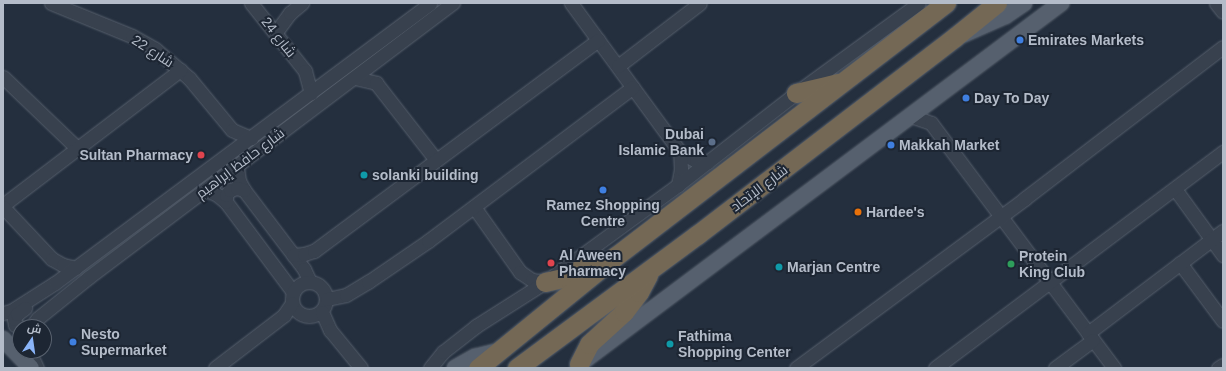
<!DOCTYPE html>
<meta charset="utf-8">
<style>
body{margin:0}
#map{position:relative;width:1226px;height:371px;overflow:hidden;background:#242f3e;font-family:Helvetica,Cairo,sans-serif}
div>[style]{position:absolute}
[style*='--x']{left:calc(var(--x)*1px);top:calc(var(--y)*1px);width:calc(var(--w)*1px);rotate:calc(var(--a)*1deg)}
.roads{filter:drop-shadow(0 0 1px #565f6c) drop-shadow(0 0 1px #565f6c)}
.minor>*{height:13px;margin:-6.5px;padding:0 6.5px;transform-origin:6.5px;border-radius:6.5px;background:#38414e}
.minor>.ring{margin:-6.5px;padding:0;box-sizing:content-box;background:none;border:13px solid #38414e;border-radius:50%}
.major>*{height:16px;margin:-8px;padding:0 8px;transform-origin:8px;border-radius:8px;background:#56606e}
.highway>*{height:19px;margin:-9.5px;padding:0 9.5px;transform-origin:9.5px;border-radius:9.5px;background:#746855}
.dots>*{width:11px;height:11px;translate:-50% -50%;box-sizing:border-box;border:2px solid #1d2633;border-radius:50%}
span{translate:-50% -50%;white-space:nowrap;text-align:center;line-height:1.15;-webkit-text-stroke:4px #1d2633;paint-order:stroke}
.street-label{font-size:14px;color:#b4bcc9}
.poi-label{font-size:14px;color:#b4bcc9;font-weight:700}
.left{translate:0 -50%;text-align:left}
.right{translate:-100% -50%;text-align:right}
.frame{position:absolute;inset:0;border:4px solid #b4bcc9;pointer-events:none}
.north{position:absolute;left:12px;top:319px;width:40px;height:40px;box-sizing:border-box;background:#1d2633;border:1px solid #59626f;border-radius:50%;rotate:13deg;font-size:11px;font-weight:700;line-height:16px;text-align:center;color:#b4bcc9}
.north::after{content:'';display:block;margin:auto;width:14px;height:18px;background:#8ab4f8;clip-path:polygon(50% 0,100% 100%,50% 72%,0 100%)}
</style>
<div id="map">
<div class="roads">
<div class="minor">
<div style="--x:51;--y:3;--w:87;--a:22.2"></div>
<div style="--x:132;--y:36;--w:26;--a:29"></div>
<div style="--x:155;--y:49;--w:45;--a:40.5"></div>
<div style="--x:189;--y:78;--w:67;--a:50.4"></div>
<div style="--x:232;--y:130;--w:21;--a:23"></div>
<div style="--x:251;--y:3;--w:87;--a:51.5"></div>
<div style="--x:305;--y:71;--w:23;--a:75"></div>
<div style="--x:571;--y:3;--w:185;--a:53.8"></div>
<div style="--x:680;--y:152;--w:18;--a:29"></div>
<div style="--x:696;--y:161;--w:12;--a:5"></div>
<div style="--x:1216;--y:3;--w:11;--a:52"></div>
<div style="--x:276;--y:32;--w:24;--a:-54"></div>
<div style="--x:290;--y:13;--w:16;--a:-40"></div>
<div style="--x:618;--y:66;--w:103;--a:-37.5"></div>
<div style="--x:3;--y:77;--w:103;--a:43.8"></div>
<div style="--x:355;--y:78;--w:22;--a:13"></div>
<div style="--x:376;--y:83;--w:98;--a:52.1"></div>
<div style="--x:911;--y:116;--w:21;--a:19"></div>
<div style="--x:931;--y:123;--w:306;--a:53.2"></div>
<div style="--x:237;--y:167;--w:14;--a:82"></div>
<div style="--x:239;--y:181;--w:10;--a:61"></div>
<div style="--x:244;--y:190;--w:99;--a:52.8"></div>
<div style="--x:304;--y:269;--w:14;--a:65"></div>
<div style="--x:678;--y:185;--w:16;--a:-79"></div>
<div style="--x:681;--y:169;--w:17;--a:-93"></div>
<div style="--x:1175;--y:189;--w:82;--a:54"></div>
<div style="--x:205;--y:190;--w:12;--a:20"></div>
<div style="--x:216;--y:194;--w:13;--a:39"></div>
<div style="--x:226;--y:202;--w:112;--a:53.3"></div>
<div style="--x:226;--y:202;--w:7;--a:-90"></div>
<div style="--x:226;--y:195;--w:6;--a:-51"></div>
<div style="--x:230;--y:190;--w:7;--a:-16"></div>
<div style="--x:237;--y:188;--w:7;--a:16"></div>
<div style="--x:3;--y:205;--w:223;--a:-37.3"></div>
<div style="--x:3;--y:207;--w:71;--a:46.7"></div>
<div style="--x:52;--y:259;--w:13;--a:29"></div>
<div style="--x:63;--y:265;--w:13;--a:13"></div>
<div style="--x:474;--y:207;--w:80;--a:54.7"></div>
<div style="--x:520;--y:272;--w:14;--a:34"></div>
<div style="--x:532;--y:280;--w:13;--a:9"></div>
<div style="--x:293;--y:255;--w:11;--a:-5"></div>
<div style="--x:304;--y:254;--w:10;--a:-17"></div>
<div style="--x:314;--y:251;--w:354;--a:-36.6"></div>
<div style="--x:1180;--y:263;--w:72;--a:53.4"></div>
<div class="ring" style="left:292px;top:282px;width:21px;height:21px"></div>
<div style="--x:327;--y:299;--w:19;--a:-12"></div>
<div style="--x:346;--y:295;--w:26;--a:-31"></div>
<div style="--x:368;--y:282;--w:73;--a:-34.3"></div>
<div style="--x:428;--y:241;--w:256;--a:-36.9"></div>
<div style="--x:322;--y:312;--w:20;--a:66"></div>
<div style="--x:330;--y:330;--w:49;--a:50.8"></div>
<div style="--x:3;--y:313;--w:8;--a:-14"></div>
<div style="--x:11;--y:311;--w:52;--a:-32.5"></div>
<div style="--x:55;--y:283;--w:468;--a:-36.7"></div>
<div style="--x:20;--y:327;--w:5;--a:-158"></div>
<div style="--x:15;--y:325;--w:6;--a:-99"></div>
<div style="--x:14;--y:319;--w:6;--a:-59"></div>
<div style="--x:17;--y:314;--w:10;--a:-37"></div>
<div style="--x:31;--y:327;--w:11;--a:-52"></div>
<div style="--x:38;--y:318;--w:65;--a:-38.8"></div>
<div style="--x:89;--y:277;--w:456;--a:-37"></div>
<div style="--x:1088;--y:333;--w:169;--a:-37.1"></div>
<div style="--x:29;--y:351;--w:19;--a:65"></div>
<div style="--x:215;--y:368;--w:87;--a:-37.5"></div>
<div style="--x:284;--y:315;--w:14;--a:-56"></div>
<div style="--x:430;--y:368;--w:21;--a:-51"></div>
<div style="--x:443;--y:352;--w:42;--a:-38.2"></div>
<div style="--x:476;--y:326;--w:82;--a:-32.5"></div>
<div style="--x:545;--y:282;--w:165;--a:-36.1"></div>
<div style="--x:678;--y:185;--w:150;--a:-37.9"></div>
<div style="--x:796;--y:93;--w:152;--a:-36.2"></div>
<div style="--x:796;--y:368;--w:284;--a:-36.5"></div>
<div style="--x:1024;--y:199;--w:250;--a:-37.4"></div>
<div style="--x:935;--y:368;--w:360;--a:-36.9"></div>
<div style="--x:1055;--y:368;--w:47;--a:-36.4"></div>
<div style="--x:1218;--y:368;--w:6;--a:-31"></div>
</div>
<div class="major">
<div style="--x:962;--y:35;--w:47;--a:-23.8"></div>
<div style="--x:1005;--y:16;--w:23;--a:-34"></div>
<div style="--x:3;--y:339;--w:40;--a:46"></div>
<div style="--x:578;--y:365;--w:604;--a:-36.85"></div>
<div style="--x:455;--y:368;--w:23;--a:-29"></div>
<div style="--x:475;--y:357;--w:25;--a:-14"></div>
</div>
<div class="highway">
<div style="--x:796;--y:93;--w:43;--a:-13.4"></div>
<div style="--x:545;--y:282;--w:22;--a:-13"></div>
<div style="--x:566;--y:277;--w:36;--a:-30"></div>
<div style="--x:579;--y:364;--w:22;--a:-63"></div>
<div style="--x:589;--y:344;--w:47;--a:-42.4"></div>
<div style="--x:624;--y:312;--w:25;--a:-53"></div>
<div style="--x:639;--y:292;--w:19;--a:-62"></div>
<div style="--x:478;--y:368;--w:178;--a:-39.1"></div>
<div style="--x:616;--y:256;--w:416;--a:-37.5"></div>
<div style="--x:517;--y:368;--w:224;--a:-36.5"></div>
<div style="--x:697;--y:235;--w:325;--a:-37.5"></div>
<div style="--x:955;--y:37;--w:54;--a:-39"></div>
</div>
</div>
<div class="dots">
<div style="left:1020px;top:40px;background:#3f7fe0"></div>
<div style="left:966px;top:98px;background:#3f7fe0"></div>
<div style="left:712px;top:142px;background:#5c6f8a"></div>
<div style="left:891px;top:145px;background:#3f7fe0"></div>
<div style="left:201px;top:155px;background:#e0444e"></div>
<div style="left:364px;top:175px;background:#0f9aa8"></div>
<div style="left:603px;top:190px;background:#3f7fe0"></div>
<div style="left:858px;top:212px;background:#e8710a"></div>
<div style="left:551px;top:263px;background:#e0444e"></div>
<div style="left:1011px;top:264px;background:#2e9e5b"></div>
<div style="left:779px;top:267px;background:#0f9aa8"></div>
<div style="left:73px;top:342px;background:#3f7fe0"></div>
<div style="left:670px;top:344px;background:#0f9aa8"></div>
</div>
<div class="street-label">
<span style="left:279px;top:37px;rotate:52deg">شارع 24</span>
<span style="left:153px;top:51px;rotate:33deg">شارع 22</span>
<span style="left:240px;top:163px;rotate:-37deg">شارع حافظ إبراهيم</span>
<span style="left:759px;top:188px;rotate:-37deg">شارع الإتحاد</span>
</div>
<div class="poi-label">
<span class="left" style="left:1028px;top:40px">Emirates Markets</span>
<span class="left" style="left:974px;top:98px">Day To Day</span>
<span class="right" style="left:704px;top:142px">Dubai<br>Islamic Bank</span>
<span class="left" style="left:899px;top:145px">Makkah Market</span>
<span class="right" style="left:193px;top:155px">Sultan Pharmacy</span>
<span class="left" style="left:372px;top:175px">solanki building</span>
<span style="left:603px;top:213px">Ramez Shopping<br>Centre</span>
<span class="left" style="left:866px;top:212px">Hardee's</span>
<span class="left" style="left:559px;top:263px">Al Aween<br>Pharmacy</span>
<span class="left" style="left:1019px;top:264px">Protein<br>King Club</span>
<span class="left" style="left:787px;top:267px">Marjan Centre</span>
<span class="left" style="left:81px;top:342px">Nesto<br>Supermarket</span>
<span class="left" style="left:678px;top:344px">Fathima<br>Shopping Center</span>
</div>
<div class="frame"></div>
<div class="north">ش</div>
</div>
